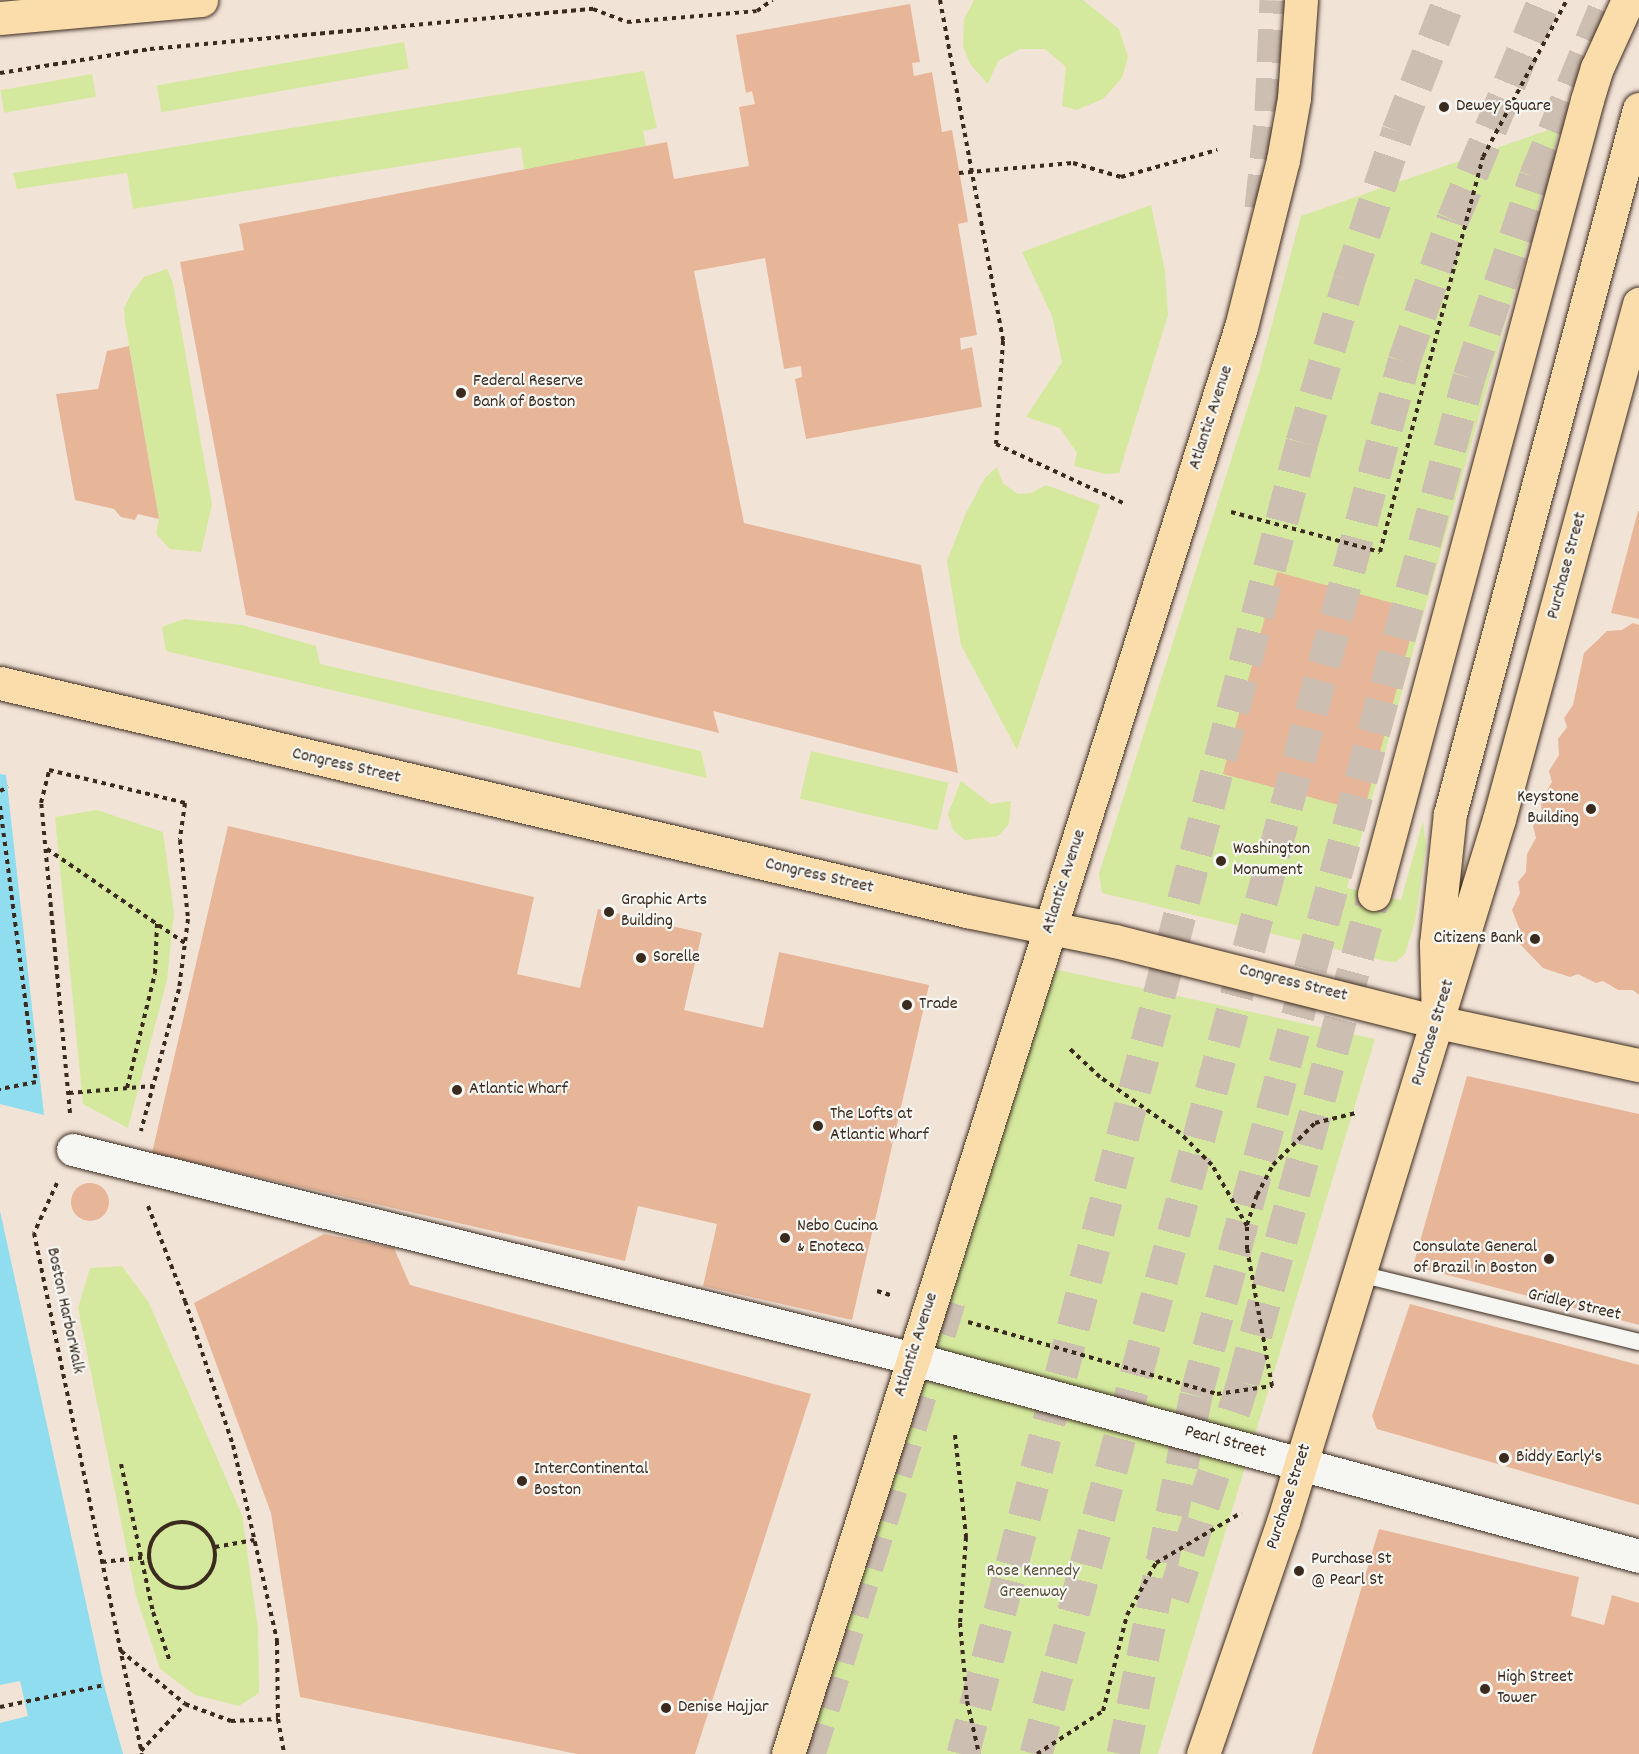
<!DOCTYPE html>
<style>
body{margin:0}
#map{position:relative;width:1639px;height:1754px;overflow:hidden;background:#f2e3d7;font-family:Dekko,sans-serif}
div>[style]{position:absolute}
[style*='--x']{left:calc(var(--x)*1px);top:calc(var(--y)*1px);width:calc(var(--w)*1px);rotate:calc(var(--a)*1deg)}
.green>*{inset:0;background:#d4e99d;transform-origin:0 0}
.water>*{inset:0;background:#8fddee}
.pier>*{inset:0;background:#f2e3d7}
.building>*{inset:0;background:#e7b699;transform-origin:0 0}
.round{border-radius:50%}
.highway-tunnel>*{height:33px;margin-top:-16.5px;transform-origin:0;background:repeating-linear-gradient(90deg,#cdbeb2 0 33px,transparent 0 49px)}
.path>*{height:4px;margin-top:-2px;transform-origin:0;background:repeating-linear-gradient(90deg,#3b2a1e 0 4.5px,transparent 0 9px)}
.path>.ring{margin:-2px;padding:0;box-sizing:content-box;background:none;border:4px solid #3b2a1e;border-radius:50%}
.roads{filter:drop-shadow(0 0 2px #3b2a1e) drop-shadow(0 0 2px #3b2a1e)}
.lane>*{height:16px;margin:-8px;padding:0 8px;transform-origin:8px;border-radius:8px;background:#f6f6f2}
.street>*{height:32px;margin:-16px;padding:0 16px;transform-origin:16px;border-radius:16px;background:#f6f6f2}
.secondary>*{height:33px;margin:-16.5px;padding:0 16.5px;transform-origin:16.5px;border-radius:16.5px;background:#f6f6f2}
.primary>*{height:33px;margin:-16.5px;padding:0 16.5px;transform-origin:16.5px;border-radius:16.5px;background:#faddab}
.highway>*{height:33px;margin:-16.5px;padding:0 16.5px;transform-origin:16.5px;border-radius:16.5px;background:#faddab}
.dots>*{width:16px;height:16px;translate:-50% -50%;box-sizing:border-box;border:3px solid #f6f6f2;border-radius:50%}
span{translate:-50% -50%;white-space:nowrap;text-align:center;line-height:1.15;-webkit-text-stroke:4.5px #f6f6f2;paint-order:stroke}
.poi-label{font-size:18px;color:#3b2a1e}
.left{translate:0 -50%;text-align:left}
.right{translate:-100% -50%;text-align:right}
.street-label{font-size:18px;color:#3b2a1e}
.park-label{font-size:18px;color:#5a5037}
</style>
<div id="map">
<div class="green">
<div style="clip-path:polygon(974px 0,1083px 0,1119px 29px,1128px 57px,1122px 78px,1103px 99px,1077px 110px,1062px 106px,1066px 67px,1045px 49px,1020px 49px,998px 61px,988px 84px,970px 64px,963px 46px,964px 19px)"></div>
<div style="left:404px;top:42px;width:27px;height:251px;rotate:80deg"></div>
<div style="clip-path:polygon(644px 71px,657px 128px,643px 131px,646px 146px,524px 170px,521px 147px,133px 209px,127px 173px,17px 189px,13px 173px)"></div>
<div style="left:92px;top:74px;width:23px;height:93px;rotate:80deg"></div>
<div style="clip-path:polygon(1560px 126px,1347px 888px,1401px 900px,1423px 821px,1426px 846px,1415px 921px,1405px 954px,1396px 962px,1385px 961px,1102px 893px,1099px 874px,1260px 369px,1301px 216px)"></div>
<div style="clip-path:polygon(1151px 205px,1165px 271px,1168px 315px,1119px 473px,1106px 474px,1074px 466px,1077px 453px,1060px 428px,1026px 417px,1062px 362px,1052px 316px,1022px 252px)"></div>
<div style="clip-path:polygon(167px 269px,173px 283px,212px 505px,201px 552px,170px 549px,156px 534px,159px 519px,125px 322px,124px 308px,132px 292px,144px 277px)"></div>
<div style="clip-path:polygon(997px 467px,1003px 483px,1018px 494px,1031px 493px,1046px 485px,1100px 505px,1017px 750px,961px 645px,947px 561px,965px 515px,985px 478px)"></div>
<div style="clip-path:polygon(184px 619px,242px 625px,316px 646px,320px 664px,701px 751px,707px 778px,166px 651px,162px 627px)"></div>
<div style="left:811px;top:751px;width:141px;height:49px;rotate:13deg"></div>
<div style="clip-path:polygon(961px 781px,991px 804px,1011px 801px,1009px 824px,998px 836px,965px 840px,953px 830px,948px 814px)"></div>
<div style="clip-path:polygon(97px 810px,163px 832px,174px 913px,167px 980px,128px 1128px,83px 1104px,55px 817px)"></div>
<div style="clip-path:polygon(1049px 968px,1375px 1039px,1158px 1754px,804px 1754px)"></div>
<div style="clip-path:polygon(122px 1266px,149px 1303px,242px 1515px,258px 1628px,259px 1693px,239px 1706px,195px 1695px,160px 1669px,136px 1596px,78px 1308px,90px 1268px)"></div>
</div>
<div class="water">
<div style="clip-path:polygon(0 774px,6px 775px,44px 1115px,0 1104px)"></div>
<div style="clip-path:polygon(0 1211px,104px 1685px,123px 1754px,0 1754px)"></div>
</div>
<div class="pier">
<div style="clip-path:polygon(20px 1681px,28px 1716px,0 1723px,0 1685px)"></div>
</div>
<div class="building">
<div style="clip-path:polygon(910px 4px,920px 62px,912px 63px,914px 76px,932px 72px,942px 132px,952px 130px,968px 222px,958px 224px,977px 335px,960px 338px,961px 350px,972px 347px,982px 407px,806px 439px,795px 379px,802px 377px,801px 366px,784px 369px,765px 258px,694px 271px,744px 523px,921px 565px,958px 773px,713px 711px,719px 733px,246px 615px,180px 262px,244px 250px,239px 224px,667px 142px,674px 179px,749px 166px,739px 107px,755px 104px,752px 91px,746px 93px,736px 35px)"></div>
<div style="clip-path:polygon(129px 346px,159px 519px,138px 514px,135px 520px,121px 517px,114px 509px,75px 500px,56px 394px,98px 389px,107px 351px)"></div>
<div style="clip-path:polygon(1638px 511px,1639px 511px,1639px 619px,1611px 613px)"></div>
<div style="left:1277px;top:572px;width:146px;height:209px;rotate:15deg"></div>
<div style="clip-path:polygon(1633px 623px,1639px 625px,1639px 995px,1633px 990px,1618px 990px,1603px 981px,1596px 983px,1578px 974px,1570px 977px,1543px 968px,1518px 942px,1519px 928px,1512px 910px,1520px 893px,1518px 882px,1526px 872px,1527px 854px,1536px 838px,1533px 826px,1542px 816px,1541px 801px,1552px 782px,1549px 771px,1559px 755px,1558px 739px,1567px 727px,1564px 718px,1573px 705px,1584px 653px,1607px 631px,1622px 630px)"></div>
<div style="clip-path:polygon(228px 826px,534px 897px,517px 974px,580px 988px,598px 909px,702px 933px,684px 1010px,763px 1028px,779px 952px,929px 985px,852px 1320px,703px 1286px,717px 1224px,638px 1206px,625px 1261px,152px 1153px)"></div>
<div style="clip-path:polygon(1467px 1076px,1639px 1114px,1639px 1325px,1413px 1266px)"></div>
<div class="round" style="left:71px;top:1183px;width:38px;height:38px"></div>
<div style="clip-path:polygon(324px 1234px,394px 1248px,410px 1285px,811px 1394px,695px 1754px,577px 1754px,300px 1697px,271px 1513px,194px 1303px)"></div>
<div style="clip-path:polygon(1410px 1304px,1639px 1365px,1639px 1505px,1377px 1429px,1372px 1416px)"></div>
<div style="clip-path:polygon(1379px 1529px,1579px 1577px,1571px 1616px,1604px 1625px,1612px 1595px,1639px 1603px,1639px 1754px,1312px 1754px)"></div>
</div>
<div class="highway-tunnel">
<div style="--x:1261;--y:208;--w:98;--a:-84.1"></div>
<div style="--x:1271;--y:111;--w:111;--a:-87.4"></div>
<div style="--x:1173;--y:1598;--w:227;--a:-72"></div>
<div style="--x:1243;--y:1382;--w:505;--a:-74.97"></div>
<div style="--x:809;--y:1754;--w:480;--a:-72.8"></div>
<div style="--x:963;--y:1754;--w:1355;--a:-75.51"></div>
<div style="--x:1302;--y:442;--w:169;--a:-73.8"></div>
<div style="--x:1349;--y:280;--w:157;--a:-71.8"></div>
<div style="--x:1398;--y:131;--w:141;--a:-68.7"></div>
<div style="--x:1036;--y:1754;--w:1441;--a:-75.2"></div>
<div style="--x:1404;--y:361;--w:150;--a:-71"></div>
<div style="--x:1453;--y:219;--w:237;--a:-67.4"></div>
<div style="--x:1123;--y:1754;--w:366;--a:-78.5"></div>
<div style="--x:1196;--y:1395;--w:1054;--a:-74.99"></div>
<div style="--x:1469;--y:377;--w:211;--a:-71.7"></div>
<div style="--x:1535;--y:177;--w:191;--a:-67.6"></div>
</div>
<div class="path">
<div style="--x:940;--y:0;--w:347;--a:79.5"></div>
<div style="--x:1003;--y:341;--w:103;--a:93.9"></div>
<div style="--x:996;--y:444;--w:142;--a:24.9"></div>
<div style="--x:0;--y:73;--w:152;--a:-9.1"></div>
<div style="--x:150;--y:49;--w:445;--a:-5.2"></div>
<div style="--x:593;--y:9;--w:36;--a:21"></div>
<div style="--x:627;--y:22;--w:130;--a:-4.8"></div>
<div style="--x:757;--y:11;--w:19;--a:-36"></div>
<div style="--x:959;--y:173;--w:114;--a:-5"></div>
<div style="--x:1073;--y:163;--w:50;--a:16.3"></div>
<div style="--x:1121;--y:177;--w:100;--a:-15.7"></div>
<div style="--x:1231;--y:512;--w:154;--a:15"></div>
<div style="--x:1380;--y:552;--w:408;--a:-75.4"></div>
<div style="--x:1483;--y:157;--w:178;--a:-61.9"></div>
<div style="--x:0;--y:791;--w:9;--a:-27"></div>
<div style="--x:0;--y:806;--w:278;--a:82.6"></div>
<div style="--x:36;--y:1082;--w:37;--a:169"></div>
<div style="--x:47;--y:849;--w:167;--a:34.3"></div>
<div style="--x:127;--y:1088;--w:118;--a:-76.3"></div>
<div style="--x:155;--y:973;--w:50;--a:-87.7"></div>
<div style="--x:69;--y:1093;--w:84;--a:-4.8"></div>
<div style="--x:70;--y:1113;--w:311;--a:-95.3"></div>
<div style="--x:41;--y:803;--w:34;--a:-76"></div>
<div style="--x:49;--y:770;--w:140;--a:13.6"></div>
<div style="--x:185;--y:803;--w:37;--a:98"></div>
<div style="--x:180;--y:840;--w:79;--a:84.2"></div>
<div style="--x:188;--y:919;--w:71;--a:97.3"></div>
<div style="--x:179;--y:989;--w:147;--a:105"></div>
<div style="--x:57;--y:1183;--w:55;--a:114.7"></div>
<div style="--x:34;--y:1233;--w:532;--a:78.29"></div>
<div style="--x:148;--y:1206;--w:102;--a:68.7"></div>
<div style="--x:185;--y:1301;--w:152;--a:71.6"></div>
<div style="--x:233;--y:1445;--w:201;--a:77.3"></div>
<div style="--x:277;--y:1641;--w:78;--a:89.3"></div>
<div style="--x:1247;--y:1225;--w:32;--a:-72"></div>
<div style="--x:1257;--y:1195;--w:34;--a:-62"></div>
<div style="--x:1273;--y:1165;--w:59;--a:-45"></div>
<div style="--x:1315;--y:1123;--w:42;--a:-13.7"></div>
<div style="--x:877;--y:1291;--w:17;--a:17"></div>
<div style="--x:968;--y:1322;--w:259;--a:16.1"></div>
<div style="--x:1217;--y:1394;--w:56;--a:-8.3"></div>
<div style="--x:1272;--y:1386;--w:139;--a:-100.3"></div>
<div style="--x:1247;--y:1249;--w:23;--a:-90"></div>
<div style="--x:1247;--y:1226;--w:70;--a:-119.8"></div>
<div style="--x:1212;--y:1165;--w:45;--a:-135"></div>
<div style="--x:1180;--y:1133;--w:98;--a:-145"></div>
<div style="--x:1100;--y:1077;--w:41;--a:-137"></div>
<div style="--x:955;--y:1435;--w:103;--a:83.8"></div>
<div style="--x:966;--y:1537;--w:86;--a:94"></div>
<div style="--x:960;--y:1623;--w:78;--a:84.9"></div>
<div style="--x:967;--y:1701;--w:54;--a:77.2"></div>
<div style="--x:121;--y:1464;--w:151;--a:77.8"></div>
<div style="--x:153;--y:1612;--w:53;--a:71.2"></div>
<div class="ring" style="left:149px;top:1522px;width:62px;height:62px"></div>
<div style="--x:215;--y:1547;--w:40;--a:-10"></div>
<div style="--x:102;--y:1562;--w:46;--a:-6.2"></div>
<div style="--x:121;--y:1651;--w:83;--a:39.6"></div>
<div style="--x:0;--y:1707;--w:106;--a:-11.9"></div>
<div style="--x:141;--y:1751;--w:64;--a:-46.9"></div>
<div style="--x:185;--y:1704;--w:49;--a:20.3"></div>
<div style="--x:231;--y:1721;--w:47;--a:-2.4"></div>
<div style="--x:278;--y:1719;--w:36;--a:80"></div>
<div style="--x:1037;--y:1754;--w:79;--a:-33.1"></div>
<div style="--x:1103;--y:1711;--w:99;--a:-76"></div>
<div style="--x:1127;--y:1615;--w:60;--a:-60.9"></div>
<div style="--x:1156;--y:1563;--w:99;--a:-30.5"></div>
</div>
<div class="roads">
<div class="lane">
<div style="--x:1360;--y:1274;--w:287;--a:13.7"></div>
</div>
<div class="street">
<div style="--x:73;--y:1150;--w:867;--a:13.96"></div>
</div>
<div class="secondary">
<div style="--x:914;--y:1359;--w:751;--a:15.2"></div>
</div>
<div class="primary">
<div style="--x:0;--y:18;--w:202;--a:-5.1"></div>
<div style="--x:0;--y:683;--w:994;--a:13.27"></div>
<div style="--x:967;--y:911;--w:151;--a:11.5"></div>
<div style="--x:1115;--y:941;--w:333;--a:14.1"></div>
<div style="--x:1438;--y:1022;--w:206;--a:12.1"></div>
<div style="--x:788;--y:1754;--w:1497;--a:-72.39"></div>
<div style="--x:1241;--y:327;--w:172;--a:-75.9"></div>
<div style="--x:1283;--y:160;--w:63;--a:-79.9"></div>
<div style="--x:1294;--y:98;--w:98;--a:-85.9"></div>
<div style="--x:1203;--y:1754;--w:245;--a:-71"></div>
<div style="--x:1283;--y:1522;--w:735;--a:-72.92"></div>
<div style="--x:1499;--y:819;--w:534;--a:-74.79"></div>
</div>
<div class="highway">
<div style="--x:1374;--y:894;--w:822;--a:-74.98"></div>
<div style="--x:1587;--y:100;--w:34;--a:-73"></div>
<div style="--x:1597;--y:68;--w:75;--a:-65.5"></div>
<div style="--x:1438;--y:1022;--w:78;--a:-91.5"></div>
<div style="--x:1436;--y:944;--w:131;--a:-83.9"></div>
<div style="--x:1450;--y:814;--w:730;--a:-74.99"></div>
</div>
</div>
<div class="dots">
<div style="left:1444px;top:107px;background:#3b2a1e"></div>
<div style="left:461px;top:393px;background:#3b2a1e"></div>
<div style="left:1591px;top:809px;background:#3b2a1e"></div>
<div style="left:1221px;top:861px;background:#3b2a1e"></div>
<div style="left:609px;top:912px;background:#3b2a1e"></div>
<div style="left:1535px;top:939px;background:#3b2a1e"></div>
<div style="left:641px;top:958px;background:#3b2a1e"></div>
<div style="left:907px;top:1005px;background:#3b2a1e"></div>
<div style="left:457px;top:1090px;background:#3b2a1e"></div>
<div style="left:818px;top:1126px;background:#3b2a1e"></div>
<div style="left:785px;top:1238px;background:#3b2a1e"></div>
<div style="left:1549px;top:1259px;background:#3b2a1e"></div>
<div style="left:1504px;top:1458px;background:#3b2a1e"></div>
<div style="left:522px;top:1481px;background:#3b2a1e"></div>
<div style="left:1299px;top:1571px;background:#3b2a1e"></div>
<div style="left:1485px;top:1689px;background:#3b2a1e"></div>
<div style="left:666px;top:1708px;background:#3b2a1e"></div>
</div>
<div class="poi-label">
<span class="left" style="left:1456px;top:107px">Dewey Square</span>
<span class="left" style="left:473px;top:393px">Federal Reserve<br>Bank of Boston</span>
<span class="right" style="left:1579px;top:809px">Keystone<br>Building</span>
<span class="left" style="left:1233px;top:861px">Washington<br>Monument</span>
<span class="left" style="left:621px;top:912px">Graphic Arts<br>Building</span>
<span class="right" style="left:1523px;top:939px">Citizens Bank</span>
<span class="left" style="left:653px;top:958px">Sorelle</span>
<span class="left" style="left:919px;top:1005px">Trade</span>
<span class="left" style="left:469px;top:1090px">Atlantic Wharf</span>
<span class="left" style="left:830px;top:1126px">The Lofts at<br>Atlantic Wharf</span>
<span class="left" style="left:797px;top:1238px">Nebo Cucina<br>&amp; Enoteca</span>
<span class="right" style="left:1537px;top:1259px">Consulate General<br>of Brazil in Boston</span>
<span class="left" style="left:1516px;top:1458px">Biddy Early's</span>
<span class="left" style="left:534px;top:1481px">InterContinental<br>Boston</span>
<span class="left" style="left:1311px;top:1571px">Purchase St<br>@ Pearl St</span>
<span class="left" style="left:1497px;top:1689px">High Street<br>Tower</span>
<span class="left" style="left:678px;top:1708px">Denise Hajjar</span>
</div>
<div class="street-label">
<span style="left:1212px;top:418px;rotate:-72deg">Atlantic Avenue</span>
<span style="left:1568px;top:566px;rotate:-75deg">Purchase Street</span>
<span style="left:346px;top:767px;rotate:13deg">Congress Street</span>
<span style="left:819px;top:877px;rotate:13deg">Congress Street</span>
<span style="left:1065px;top:882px;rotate:-72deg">Atlantic Avenue</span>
<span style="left:1293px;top:984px;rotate:14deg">Congress Street</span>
<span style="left:1434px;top:1033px;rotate:-73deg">Purchase Street</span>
<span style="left:1574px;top:1306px;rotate:13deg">Gridley Street</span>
<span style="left:64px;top:1311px;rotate:78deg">Boston HarborWalk</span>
<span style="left:917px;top:1345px;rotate:-72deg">Atlantic Avenue</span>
<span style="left:1225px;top:1443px;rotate:15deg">Pearl Street</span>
<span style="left:1290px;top:1497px;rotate:-72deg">Purchase Street</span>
</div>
<div class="park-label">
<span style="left:1033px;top:1583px">Rose Kennedy<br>Greenway</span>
</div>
</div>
